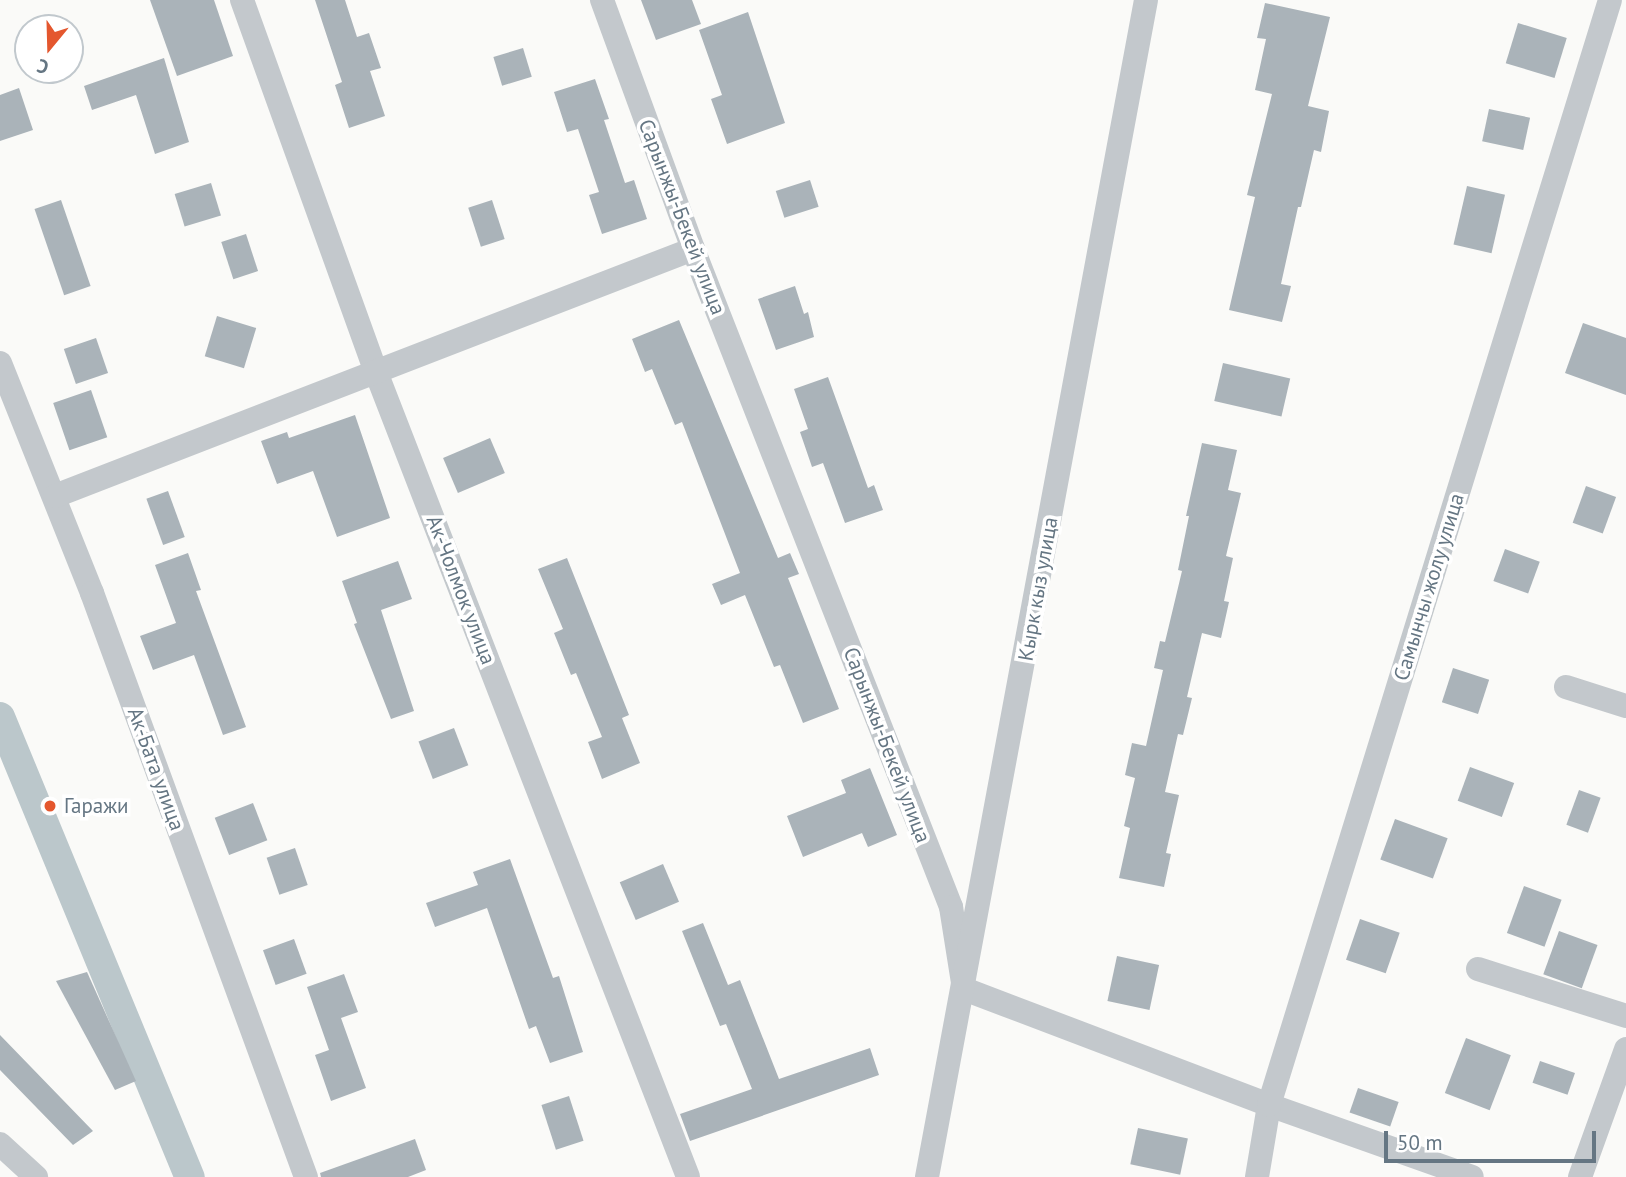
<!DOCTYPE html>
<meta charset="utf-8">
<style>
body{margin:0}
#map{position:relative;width:1626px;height:1177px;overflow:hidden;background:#fafaf8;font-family:"PT Sans",sans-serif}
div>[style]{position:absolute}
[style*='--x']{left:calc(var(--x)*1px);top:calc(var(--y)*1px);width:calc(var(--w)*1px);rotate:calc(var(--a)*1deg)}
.canal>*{height:30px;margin:-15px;padding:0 15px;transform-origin:15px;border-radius:15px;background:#bbc7cb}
.building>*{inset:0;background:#aab3b9;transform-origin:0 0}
.minor>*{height:24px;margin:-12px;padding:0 12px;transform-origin:12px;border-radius:12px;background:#c3c8cc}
.dots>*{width:19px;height:19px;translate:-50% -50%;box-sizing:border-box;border:4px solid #fff;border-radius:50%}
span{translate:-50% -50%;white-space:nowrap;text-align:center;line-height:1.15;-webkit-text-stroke:7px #fff;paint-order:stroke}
.street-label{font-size:21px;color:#657683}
.poi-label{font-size:21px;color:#657683}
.left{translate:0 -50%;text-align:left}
.north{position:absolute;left:14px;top:14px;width:70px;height:70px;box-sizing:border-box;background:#fff;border:2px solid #c1c8cd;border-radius:50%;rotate:199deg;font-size:19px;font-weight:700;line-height:28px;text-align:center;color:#657683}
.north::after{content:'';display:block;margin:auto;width:24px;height:32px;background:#e4572e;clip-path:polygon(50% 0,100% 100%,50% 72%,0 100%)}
.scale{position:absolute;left:1384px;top:1131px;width:212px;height:32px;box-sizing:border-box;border:4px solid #657683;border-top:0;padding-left:9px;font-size:21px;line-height:24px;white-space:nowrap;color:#657683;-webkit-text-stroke:5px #fff;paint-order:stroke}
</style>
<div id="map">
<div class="canal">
<div style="--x:0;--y:717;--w:498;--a:67.6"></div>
</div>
<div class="building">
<div style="clip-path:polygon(150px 0,214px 0,233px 56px,177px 76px)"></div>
<div style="clip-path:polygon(315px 0,345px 0,357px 37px,369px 33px,381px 68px,370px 71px,385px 116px,349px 128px,335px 85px,342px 82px)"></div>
<div style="clip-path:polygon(641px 0,692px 0,701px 24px,656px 40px)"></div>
<div style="clip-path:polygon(1265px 3px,1330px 17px,1308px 106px,1329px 111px,1321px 152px,1314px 150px,1301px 207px,1298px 207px,1281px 284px,1291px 286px,1282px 322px,1229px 310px,1255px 197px,1247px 195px,1272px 94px,1255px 90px,1266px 39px,1257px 38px)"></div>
<div style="clip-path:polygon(748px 12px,785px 123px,727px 144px,711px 99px,722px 95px,699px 30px)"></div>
<div style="left:1518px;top:23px;width:51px;height:42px;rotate:17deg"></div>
<div style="left:523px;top:48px;width:30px;height:31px;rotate:73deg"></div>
<div style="clip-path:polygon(164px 58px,189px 142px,155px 154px,136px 95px,92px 110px,84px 86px)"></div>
<div style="clip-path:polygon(595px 79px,609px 119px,604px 120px,625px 183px,634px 180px,647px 219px,602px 234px,589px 195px,599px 192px,578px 129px,567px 132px,554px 92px)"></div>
<div style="clip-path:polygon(19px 88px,33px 130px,0 141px,0 95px)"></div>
<div style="left:1489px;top:109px;width:42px;height:33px;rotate:12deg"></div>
<div style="left:810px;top:180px;width:28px;height:36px;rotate:72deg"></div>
<div style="left:211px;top:183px;width:34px;height:38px;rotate:73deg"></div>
<div style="left:1467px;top:186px;width:39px;height:60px;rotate:13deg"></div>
<div style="left:61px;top:200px;width:91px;height:28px;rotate:71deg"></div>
<div style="left:492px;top:200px;width:41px;height:25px;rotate:72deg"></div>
<div style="left:246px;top:234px;width:39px;height:26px;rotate:72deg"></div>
<div style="clip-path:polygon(795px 286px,804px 314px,808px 312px,814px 337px,776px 350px,758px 299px)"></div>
<div style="left:217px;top:316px;width:41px;height:42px;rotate:17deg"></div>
<div style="clip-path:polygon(679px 320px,778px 558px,790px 553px,799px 574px,788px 578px,839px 709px,803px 723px,780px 665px,774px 667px,745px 595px,721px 605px,712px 584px,740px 573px,682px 422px,675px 425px,652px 369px,645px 372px,632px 339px)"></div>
<div style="clip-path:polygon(1583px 323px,1626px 338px,1626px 395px,1565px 373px)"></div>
<div style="left:96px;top:338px;width:37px;height:34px;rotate:71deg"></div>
<div style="left:1223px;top:363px;width:69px;height:39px;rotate:13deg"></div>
<div style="clip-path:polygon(828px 377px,868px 488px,874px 485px,883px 510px,845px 523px,823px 463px,812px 467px,800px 432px,808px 429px,794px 389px)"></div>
<div style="left:91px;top:390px;width:50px;height:40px;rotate:71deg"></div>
<div style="clip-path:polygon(355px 415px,390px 518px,337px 537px,313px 471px,277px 484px,261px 441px,287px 432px,289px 438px)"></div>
<div style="left:490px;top:438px;width:38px;height:51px;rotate:67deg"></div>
<div style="clip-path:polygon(1202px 443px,1237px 450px,1228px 490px,1241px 493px,1226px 556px,1233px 558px,1224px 601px,1229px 602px,1221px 638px,1202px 633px,1187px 697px,1192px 698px,1183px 735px,1178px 734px,1165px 792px,1179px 795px,1166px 853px,1171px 854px,1164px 887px,1119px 878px,1130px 828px,1124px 826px,1135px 778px,1125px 775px,1132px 743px,1146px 746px,1163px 670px,1154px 668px,1160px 641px,1165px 642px,1182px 571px,1178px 570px,1189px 516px,1186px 516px)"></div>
<div style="left:1586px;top:486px;width:32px;height:39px;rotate:20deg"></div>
<div style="left:168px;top:491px;width:49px;height:23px;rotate:70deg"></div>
<div style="left:1505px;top:549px;width:37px;height:34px;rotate:20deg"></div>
<div style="clip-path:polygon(188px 553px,201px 590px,196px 591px,246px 727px,223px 735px,194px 655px,153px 670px,140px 636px,176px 623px,155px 565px)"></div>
<div style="clip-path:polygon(567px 558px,629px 715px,622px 718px,640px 763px,602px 779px,588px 742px,602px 737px,576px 673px,571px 675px,554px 633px,563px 629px,538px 569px)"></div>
<div style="clip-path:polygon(398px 561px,412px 599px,381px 610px,414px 711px,391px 719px,354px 624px,357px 623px,342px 581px)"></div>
<div style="left:1453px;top:668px;width:38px;height:36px;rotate:18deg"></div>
<div style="left:454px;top:728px;width:40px;height:38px;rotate:69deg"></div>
<div style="left:1470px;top:767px;width:47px;height:36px;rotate:20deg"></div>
<div style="clip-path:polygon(870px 768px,897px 835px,868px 847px,862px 833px,803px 857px,787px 816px,846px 793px,841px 780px)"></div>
<div style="left:1579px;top:790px;width:23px;height:37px;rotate:20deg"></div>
<div style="left:253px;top:803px;width:40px;height:41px;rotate:69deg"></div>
<div style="left:1395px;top:819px;width:56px;height:43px;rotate:20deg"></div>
<div style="left:295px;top:848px;width:39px;height:30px;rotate:71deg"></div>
<div style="clip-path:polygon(510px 859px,553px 978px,559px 976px,583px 1052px,550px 1063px,536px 1026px,529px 1029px,487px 908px,435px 927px,426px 903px,478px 885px,473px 872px)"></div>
<div style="left:663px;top:864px;width:41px;height:47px;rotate:67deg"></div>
<div style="left:1524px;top:886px;width:40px;height:50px;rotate:20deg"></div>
<div style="left:1360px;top:919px;width:42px;height:43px;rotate:19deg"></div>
<div style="clip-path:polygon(703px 923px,728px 985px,740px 980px,779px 1079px,870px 1048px,879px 1075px,690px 1141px,680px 1114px,752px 1089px,726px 1024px,720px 1026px,682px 931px)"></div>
<div style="left:1559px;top:931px;width:41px;height:46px;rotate:20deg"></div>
<div style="left:294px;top:939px;width:37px;height:33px;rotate:70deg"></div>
<div style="left:1117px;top:956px;width:43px;height:46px;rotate:12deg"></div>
<div style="clip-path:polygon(87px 972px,136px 1081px,115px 1090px,56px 981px)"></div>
<div style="clip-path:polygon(344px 974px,358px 1012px,341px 1018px,366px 1088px,331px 1101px,315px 1055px,329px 1050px,307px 987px)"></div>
<div style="clip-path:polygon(0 1035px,61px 1098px,93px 1131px,73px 1145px,0 1070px)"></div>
<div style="left:1466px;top:1038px;width:48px;height:59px;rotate:21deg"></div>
<div style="left:1540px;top:1061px;width:37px;height:23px;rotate:19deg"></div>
<div style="left:1358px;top:1088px;width:43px;height:26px;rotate:19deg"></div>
<div style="left:569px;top:1096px;width:47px;height:29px;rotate:72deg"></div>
<div style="left:1138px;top:1128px;width:51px;height:37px;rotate:12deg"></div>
<div style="clip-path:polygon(415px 1139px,426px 1170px,408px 1177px,321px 1177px,320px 1173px)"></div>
</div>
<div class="minor">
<div style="--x:242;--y:0;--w:395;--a:70.2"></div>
<div style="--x:376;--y:372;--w:863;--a:68.81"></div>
<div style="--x:602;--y:0;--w:265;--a:69.9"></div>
<div style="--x:693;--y:249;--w:707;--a:68.59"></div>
<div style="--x:951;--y:907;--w:83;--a:81"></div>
<div style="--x:964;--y:989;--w:326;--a:20.8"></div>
<div style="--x:1269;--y:1105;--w:215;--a:19.5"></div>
<div style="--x:0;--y:363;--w:248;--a:68.2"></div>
<div style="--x:92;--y:593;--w:622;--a:69.88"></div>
<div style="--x:55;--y:496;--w:684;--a:-21.16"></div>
<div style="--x:1566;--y:687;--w:63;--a:17.6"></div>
<div style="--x:1478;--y:969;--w:155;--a:17.6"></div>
<div style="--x:0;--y:1144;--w:49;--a:42.5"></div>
<div style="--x:927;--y:1177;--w:1197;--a:-79.46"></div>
<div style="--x:1257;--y:1177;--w:73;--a:-80.5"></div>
<div style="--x:1269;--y:1105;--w:1156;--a:-72.85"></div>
<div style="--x:1580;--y:1177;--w:136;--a:-70.2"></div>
</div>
<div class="dots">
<div style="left:50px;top:806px;background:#e4572e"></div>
</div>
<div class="street-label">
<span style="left:682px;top:217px;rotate:69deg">Сарынжы-Бекей улица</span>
<span style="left:1429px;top:587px;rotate:-73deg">Самынчы жолу улица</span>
<span style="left:1038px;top:589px;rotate:-80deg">Кырк кыз улица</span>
<span style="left:461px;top:590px;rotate:69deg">Ак-Чолмок улица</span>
<span style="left:887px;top:745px;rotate:69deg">Сарынжы-Бекей улица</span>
<span style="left:156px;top:769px;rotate:70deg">Ак-Бата улица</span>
</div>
<div class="poi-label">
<span class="left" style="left:64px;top:806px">Гаражи</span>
</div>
<div class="north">С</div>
<div class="scale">50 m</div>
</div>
